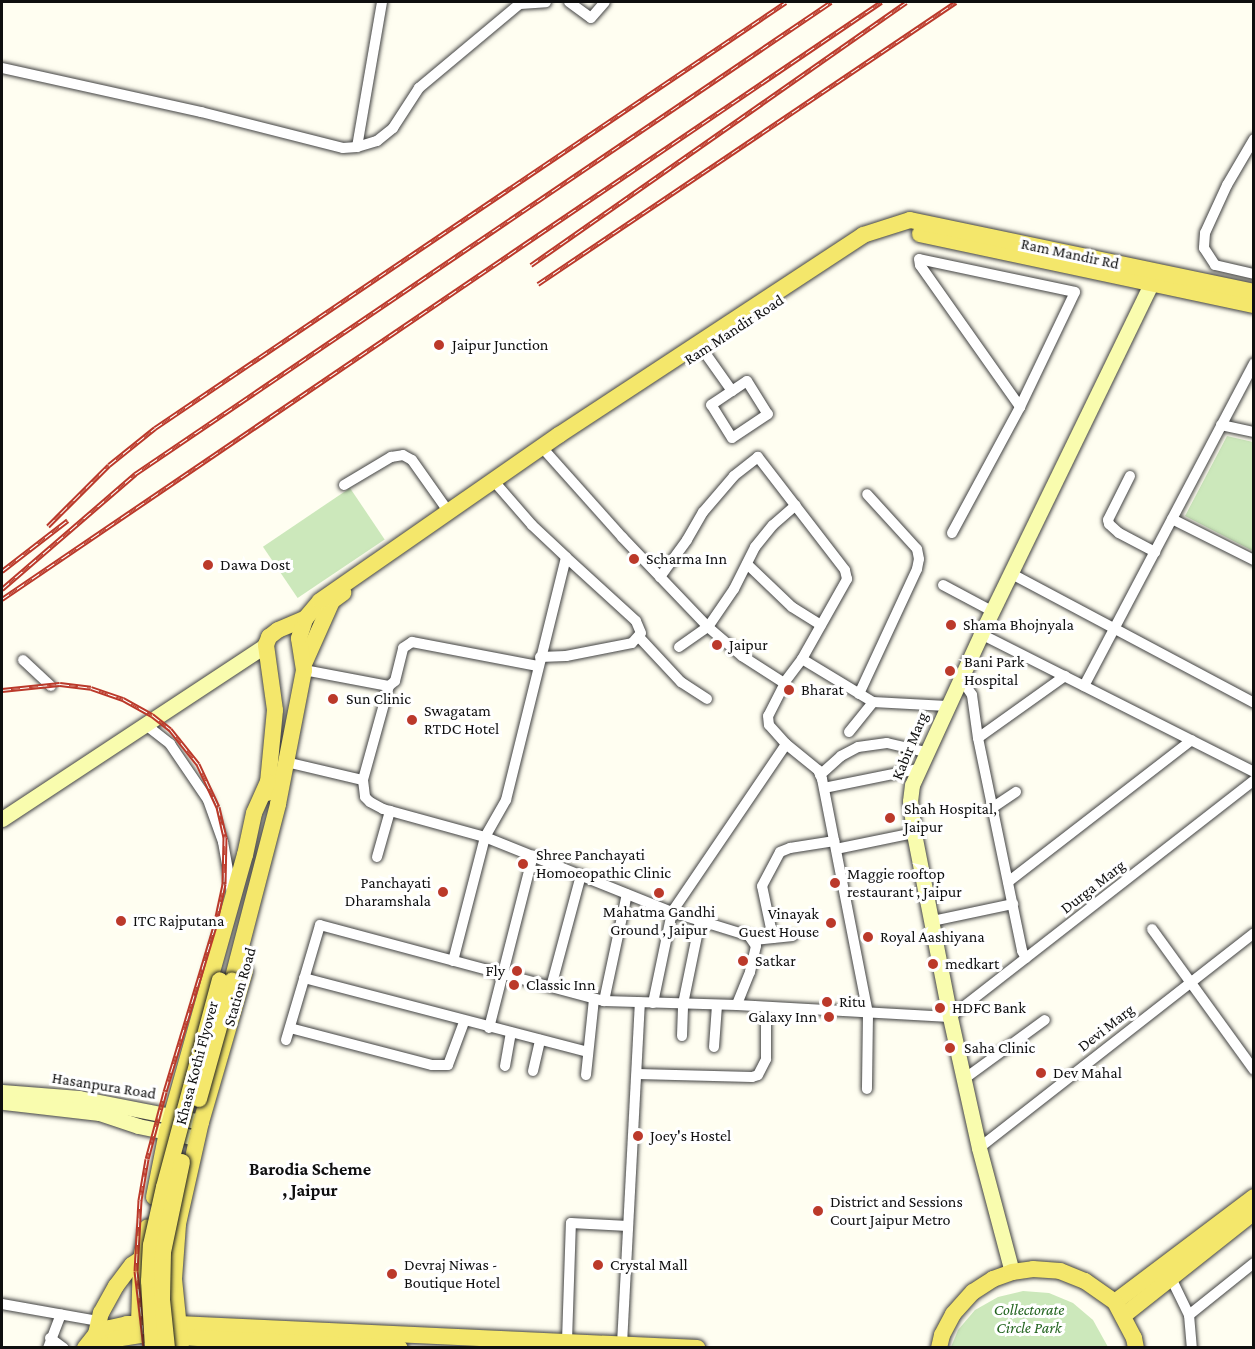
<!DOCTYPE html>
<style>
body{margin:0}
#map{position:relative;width:1255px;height:1349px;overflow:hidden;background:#fffef1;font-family:"Crimson Pro",serif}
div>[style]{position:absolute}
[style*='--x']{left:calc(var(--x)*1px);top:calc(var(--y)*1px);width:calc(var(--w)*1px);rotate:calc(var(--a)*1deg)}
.green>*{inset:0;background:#cce8bb;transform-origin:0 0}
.roads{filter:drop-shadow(0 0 2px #424242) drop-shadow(0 0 2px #424242)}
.street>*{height:10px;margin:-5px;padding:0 5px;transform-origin:5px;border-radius:5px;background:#fff}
.secondary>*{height:15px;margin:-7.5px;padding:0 7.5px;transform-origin:7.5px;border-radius:7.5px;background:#f9fcae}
.primary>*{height:16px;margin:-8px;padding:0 8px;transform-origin:8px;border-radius:8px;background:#f4e76b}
.rail>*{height:5px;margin-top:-2.5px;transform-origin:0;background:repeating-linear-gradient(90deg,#fff 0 9px,#bb392a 0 18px);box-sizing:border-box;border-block:2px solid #bb392a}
.bridges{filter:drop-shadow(0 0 2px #202020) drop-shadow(0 0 2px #202020)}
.primary-bridge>*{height:16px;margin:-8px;padding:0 8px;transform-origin:8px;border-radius:8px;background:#f4e76b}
.dots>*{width:16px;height:16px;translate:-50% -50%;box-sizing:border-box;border:3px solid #fff;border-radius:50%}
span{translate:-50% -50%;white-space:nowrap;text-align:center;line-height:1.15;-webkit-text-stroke:6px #fff;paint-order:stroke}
.street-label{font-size:16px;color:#0f0f0f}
.poi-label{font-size:16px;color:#0f0f0f}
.left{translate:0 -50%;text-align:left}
.right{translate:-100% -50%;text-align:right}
.park-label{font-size:16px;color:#246520;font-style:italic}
.neighbourhood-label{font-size:18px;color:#0f0f0f;font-weight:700}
.frame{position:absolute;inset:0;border:3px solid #0f0f0f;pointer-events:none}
</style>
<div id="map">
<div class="green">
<div style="clip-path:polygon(1227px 436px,1253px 442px,1253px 551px,1185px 516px)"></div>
<div style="left:350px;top:488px;width:62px;height:105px;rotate:56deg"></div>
<div style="clip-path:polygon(1023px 1291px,1049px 1293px,1073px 1303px,1093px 1320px,1108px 1347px,951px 1347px,958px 1330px,975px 1310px,998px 1297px)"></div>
</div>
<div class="roads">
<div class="street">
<div style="--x:569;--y:2;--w:27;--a:36"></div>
<div style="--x:591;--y:18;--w:21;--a:-49"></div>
<div style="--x:520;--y:4;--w:26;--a:-4"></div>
<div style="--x:2;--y:68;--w:204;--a:12.5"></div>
<div style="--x:201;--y:112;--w:146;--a:14.2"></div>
<div style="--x:343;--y:148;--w:14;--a:-4"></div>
<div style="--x:357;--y:147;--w:21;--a:-17"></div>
<div style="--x:377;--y:141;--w:21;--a:-39"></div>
<div style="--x:393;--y:128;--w:48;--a:-57"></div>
<div style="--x:419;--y:88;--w:134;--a:-39.9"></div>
<div style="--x:1254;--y:139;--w:53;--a:120.4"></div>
<div style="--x:1227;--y:185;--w:53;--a:114.6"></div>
<div style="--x:1205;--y:233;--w:15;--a:94"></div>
<div style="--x:1204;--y:248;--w:20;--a:57"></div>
<div style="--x:1215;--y:265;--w:40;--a:13"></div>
<div style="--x:357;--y:147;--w:147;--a:-80.2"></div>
<div style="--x:703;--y:350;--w:50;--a:54.7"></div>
<div style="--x:732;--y:391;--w:18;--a:-34"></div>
<div style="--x:747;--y:381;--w:39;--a:58"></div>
<div style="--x:768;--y:414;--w:43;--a:146.3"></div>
<div style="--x:732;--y:438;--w:39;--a:-122"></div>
<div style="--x:711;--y:405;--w:25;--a:-34"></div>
<div style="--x:1221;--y:425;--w:34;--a:12"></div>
<div style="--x:547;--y:453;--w:113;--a:48.2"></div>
<div style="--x:622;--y:537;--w:124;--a:46.3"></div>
<div style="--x:708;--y:627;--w:45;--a:40.5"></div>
<div style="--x:742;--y:656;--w:50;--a:32.7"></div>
<div style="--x:784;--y:683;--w:30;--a:-53"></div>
<div style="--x:802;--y:659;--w:92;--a:-60.6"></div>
<div style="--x:847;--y:579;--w:9;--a:-103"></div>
<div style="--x:845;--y:570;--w:143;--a:-127.6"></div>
<div style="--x:758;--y:457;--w:31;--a:142"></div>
<div style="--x:734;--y:476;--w:48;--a:130.7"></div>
<div style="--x:703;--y:512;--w:32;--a:120"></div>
<div style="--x:687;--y:540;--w:46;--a:126.1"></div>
<div style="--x:1130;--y:476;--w:49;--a:116.6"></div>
<div style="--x:1108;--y:520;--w:4;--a:76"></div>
<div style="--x:1109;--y:524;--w:13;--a:42"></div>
<div style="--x:1119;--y:533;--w:41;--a:27.8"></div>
<div style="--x:344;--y:485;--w:55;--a:-30.8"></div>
<div style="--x:391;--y:457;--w:12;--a:-9"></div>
<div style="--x:403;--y:455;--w:10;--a:29"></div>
<div style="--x:412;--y:460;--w:62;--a:54.8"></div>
<div style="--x:1172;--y:519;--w:92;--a:26.6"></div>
<div style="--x:952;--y:533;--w:143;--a:-61.6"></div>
<div style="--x:1020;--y:407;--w:127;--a:-64.4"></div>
<div style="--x:1075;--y:292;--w:159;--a:-168.1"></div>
<div style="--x:919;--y:259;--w:6;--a:81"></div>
<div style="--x:920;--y:265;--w:174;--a:54.8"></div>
<div style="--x:747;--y:564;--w:62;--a:43.7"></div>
<div style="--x:792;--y:607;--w:34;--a:32"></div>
<div style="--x:1010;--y:573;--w:276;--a:28"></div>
<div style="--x:943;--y:585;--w:55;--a:28"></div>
<div style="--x:981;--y:634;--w:306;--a:26.8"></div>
<div style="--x:639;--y:637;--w:62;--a:47"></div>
<div style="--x:681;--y:682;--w:31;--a:33"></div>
<div style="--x:679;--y:647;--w:35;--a:-35"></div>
<div style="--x:708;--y:627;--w:46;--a:-55.6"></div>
<div style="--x:734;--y:589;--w:47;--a:-63.4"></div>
<div style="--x:755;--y:547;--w:28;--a:-51"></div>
<div style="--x:773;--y:525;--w:30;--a:-41"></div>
<div style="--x:540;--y:657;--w:26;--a:-2"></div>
<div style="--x:566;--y:656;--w:67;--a:-11.1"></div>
<div style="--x:632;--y:643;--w:13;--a:-48"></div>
<div style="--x:641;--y:633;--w:13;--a:-113"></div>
<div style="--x:636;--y:621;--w:95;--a:-137.6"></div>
<div style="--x:802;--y:659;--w:83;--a:31.2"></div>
<div style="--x:873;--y:702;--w:74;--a:3.1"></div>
<div style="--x:23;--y:660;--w:38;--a:43"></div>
<div style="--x:304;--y:670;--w:86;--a:10.7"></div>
<div style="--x:389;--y:686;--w:8;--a:-40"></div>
<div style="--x:395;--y:681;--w:34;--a:-76"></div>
<div style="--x:403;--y:648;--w:11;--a:-34"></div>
<div style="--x:412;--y:642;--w:128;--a:10.8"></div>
<div style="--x:786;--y:681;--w:39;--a:117"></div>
<div style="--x:768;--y:716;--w:9;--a:84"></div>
<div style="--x:769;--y:725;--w:25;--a:48"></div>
<div style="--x:786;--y:744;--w:41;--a:39.1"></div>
<div style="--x:818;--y:770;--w:10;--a:66"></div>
<div style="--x:822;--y:779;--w:239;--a:78.9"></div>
<div style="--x:868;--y:1014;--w:75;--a:90.8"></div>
<div style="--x:958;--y:681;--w:9;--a:32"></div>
<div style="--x:966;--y:686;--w:11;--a:56"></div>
<div style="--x:972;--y:695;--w:43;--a:82.1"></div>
<div style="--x:978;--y:738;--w:217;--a:78.3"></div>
<div style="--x:1022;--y:951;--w:8;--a:60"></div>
<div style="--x:389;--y:686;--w:98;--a:105.5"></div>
<div style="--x:363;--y:780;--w:17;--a:83"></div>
<div style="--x:365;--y:797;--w:7;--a:45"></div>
<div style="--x:370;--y:802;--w:15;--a:28"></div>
<div style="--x:383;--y:809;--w:106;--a:15.4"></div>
<div style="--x:485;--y:837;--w:201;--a:21.9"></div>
<div style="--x:672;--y:912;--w:81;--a:17.3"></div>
<div style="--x:749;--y:936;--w:12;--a:55"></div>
<div style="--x:756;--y:946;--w:27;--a:103"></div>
<div style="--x:750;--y:972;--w:35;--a:112"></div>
<div style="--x:1084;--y:686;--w:365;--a:-62.2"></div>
<div style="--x:859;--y:694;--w:138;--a:-65.1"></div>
<div style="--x:917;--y:569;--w:10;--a:-79"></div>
<div style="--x:919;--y:559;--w:10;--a:-101"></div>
<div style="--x:917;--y:549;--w:74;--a:-132.3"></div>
<div style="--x:146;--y:725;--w:31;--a:38"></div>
<div style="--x:170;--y:744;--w:68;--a:55.8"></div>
<div style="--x:208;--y:800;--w:45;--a:70.3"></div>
<div style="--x:223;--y:842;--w:52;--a:80"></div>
<div style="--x:849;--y:732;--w:38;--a:-51"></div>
<div style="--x:978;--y:738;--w:107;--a:-35.5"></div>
<div style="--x:286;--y:762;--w:79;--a:13.2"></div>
<div style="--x:820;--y:775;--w:28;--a:-42"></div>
<div style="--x:841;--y:756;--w:19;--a:-28"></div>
<div style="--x:858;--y:747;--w:29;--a:-8"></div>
<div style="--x:887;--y:743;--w:39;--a:13"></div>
<div style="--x:824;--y:788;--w:95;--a:-11.5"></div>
<div style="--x:992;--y:808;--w:29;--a:-34"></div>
<div style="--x:836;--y:849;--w:80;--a:-11.6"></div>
<div style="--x:377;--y:857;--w:48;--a:-74.2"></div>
<div style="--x:1008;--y:882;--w:232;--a:-37.7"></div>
<div style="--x:932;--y:921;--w:83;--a:-11.9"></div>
<div style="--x:1152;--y:929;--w:174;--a:54.1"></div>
<div style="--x:773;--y:938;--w:53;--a:-101.9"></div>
<div style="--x:762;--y:886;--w:38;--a:-62"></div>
<div style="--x:780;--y:852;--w:11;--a:-22"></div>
<div style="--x:790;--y:848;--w:45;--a:-9"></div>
<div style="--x:754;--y:940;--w:39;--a:-6"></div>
<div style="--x:453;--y:961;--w:128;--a:-75.5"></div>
<div style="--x:485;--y:837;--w:43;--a:-60.4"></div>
<div style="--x:506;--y:800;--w:250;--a:-76.1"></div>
<div style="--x:566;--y:557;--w:47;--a:-136.7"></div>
<div style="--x:532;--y:525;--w:50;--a:-131"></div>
<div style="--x:304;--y:978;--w:293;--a:14.6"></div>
<div style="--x:551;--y:987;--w:116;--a:-75"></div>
<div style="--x:604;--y:1001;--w:109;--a:-77.9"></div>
<div style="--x:653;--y:1003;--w:93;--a:-78.2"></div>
<div style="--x:672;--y:912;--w:203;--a:-55.8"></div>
<div style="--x:290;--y:1028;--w:147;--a:14.6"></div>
<div style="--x:432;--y:1065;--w:16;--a:0"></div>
<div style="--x:448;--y:1065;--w:46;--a:-69.6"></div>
<div style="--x:489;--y:1028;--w:178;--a:-75.7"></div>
<div style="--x:682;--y:1036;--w:32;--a:-88"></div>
<div style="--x:683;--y:1004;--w:85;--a:-78.4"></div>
<div style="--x:286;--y:1040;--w:120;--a:-73.5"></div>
<div style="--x:320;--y:925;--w:294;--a:15"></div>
<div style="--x:604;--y:1001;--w:133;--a:1.7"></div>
<div style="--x:737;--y:1005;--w:213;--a:3.2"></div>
<div style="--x:950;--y:1017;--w:385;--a:-37.9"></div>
<div style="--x:714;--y:1047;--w:42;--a:-85.9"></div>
<div style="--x:505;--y:1066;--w:34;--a:-80"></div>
<div style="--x:533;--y:1071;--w:32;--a:-77"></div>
<div style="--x:637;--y:1074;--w:115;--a:1.5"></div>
<div style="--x:752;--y:1077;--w:6;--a:-18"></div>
<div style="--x:758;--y:1075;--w:18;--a:-63"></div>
<div style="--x:766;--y:1059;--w:52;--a:-90"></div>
<div style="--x:586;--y:1075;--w:76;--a:-84"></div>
<div style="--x:964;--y:1079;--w:100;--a:-36.1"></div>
<div style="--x:979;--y:1148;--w:349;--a:-38"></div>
<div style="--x:1171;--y:1278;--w:41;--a:64.1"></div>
<div style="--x:1189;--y:1315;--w:33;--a:85"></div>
<div style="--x:2;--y:1304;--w:97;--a:10"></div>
<div style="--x:1189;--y:1315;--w:83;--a:-38.7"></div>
<div style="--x:50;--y:1338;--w:17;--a:36"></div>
<div style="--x:567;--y:1341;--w:118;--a:-88.1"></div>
<div style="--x:571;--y:1223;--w:57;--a:3"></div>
<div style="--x:622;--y:1344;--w:342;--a:-87"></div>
<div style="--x:48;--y:1348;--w:36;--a:-69"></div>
</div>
<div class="secondary">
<div style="--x:2;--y:819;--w:316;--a:-33.4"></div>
<div style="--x:2;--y:1092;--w:77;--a:4.5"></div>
<div style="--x:79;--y:1098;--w:124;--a:11.1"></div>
<div style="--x:4;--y:1102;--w:96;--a:6.6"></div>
<div style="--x:99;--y:1113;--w:41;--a:18.4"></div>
<div style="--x:138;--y:1126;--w:59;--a:11.7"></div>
<div style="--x:1012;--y:1272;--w:128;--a:-104.9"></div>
<div style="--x:979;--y:1148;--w:134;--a:-102.5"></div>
<div style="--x:950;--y:1017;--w:187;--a:-101.1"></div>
<div style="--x:914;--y:833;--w:32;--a:-97"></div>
<div style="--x:910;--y:801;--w:16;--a:-83"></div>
<div style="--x:912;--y:785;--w:166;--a:-65.4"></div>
<div style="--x:981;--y:634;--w:400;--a:-64.1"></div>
</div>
<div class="primary">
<div style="--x:920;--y:234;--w:341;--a:12"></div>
<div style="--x:304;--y:664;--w:69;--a:-66"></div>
<div style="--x:332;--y:601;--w:14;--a:-36"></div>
<div style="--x:267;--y:793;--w:83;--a:-84.5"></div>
<div style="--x:275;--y:710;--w:66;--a:-97.9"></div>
<div style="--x:266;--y:645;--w:9;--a:-69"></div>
<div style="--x:269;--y:637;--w:11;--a:-38"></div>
<div style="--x:278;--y:630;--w:30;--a:-23"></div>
<div style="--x:232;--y:981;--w:183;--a:-75.4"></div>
<div style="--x:278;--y:804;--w:136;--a:-79"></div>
<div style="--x:304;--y:670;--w:32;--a:-99"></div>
<div style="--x:299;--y:638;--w:20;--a:-72"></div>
<div style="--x:305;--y:619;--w:23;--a:-50"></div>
<div style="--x:320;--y:601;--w:291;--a:-34.8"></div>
<div style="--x:559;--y:435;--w:364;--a:-33.3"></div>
<div style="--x:863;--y:235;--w:49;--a:-17.7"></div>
<div style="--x:910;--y:220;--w:351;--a:11.8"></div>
<div style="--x:154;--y:1197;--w:66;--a:-78.7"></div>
<div style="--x:167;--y:1132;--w:288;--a:-74.3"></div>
<div style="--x:245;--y:855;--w:43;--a:-77.9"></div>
<div style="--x:254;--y:813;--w:34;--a:-66"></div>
<div style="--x:1115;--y:1302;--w:174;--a:-37.1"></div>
<div style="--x:1123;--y:1316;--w:167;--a:-38.4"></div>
<div style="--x:139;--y:1324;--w:65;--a:-88.2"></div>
<div style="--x:141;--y:1259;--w:32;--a:-79"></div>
<div style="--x:96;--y:1334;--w:22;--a:-77"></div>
<div style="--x:101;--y:1313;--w:31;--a:-61"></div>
<div style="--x:116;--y:1286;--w:26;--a:-53"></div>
<div style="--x:132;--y:1265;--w:11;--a:-34"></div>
<div style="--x:85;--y:1348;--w:18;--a:-52"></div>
<div style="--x:96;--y:1334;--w:15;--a:-23"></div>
<div style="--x:110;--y:1328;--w:17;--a:-13"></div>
<div style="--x:127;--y:1324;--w:51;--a:0"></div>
<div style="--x:178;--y:1324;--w:520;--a:2.65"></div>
<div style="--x:103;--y:1348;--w:15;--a:-37"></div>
<div style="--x:115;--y:1339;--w:24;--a:-9"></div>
<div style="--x:139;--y:1335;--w:261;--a:2.9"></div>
<div style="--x:181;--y:1348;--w:69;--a:-95.8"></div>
<div style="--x:174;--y:1279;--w:55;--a:-85.8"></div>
<div style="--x:178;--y:1224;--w:105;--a:-77.3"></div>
<div style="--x:201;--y:1122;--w:157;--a:-73.8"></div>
<div style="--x:939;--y:1348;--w:13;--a:-77"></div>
<div style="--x:942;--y:1335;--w:24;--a:-62"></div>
<div style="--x:953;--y:1314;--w:30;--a:-48"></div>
<div style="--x:973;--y:1292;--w:24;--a:-33"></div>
<div style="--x:993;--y:1279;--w:20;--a:-20"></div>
<div style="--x:1012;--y:1272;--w:21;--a:-8"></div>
<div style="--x:1033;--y:1269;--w:27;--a:4"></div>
<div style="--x:1060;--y:1271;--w:27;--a:22"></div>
<div style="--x:1085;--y:1281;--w:37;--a:35"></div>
<div style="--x:1115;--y:1302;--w:41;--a:62.2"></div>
<div style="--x:1134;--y:1338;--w:10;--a:79"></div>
</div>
</div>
<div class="rail">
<div style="--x:531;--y:265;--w:458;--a:-35"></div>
<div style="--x:538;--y:284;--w:504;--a:-34.01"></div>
<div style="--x:48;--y:526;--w:86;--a:-45"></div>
<div style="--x:109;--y:465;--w:59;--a:-38.8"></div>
<div style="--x:155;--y:428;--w:761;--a:-34.02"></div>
<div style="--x:2;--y:571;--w:83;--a:-37.7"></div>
<div style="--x:2;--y:589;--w:176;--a:-40.8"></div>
<div style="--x:135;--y:474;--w:841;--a:-34.14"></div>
<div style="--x:2;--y:599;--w:1063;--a:-34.18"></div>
<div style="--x:2;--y:690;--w:58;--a:-5.9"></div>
<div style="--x:60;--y:684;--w:31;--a:7"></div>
<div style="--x:91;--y:688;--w:34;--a:19"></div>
<div style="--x:123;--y:699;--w:33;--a:29"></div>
<div style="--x:152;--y:715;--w:23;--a:38"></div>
<div style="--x:170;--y:729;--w:45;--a:51.3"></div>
<div style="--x:198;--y:764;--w:47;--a:65.1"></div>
<div style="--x:218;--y:807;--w:31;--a:77"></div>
<div style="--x:225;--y:837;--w:47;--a:91.2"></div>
<div style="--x:224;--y:884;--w:43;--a:102.1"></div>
<div style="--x:215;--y:926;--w:173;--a:106.8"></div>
<div style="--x:165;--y:1092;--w:69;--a:105"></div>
<div style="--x:147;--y:1159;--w:42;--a:99.7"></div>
<div style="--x:140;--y:1200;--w:71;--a:93.2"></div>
<div style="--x:136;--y:1271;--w:78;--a:83.3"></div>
</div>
<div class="bridges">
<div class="primary-bridge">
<div style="--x:199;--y:1099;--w:123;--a:-74.4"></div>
<div style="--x:153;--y:1348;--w:67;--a:-93.4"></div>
<div style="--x:149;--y:1281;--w:36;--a:-87"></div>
<div style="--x:151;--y:1245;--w:59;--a:-77.4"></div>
<div style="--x:164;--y:1187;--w:214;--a:-74.9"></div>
<div style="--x:167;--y:1348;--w:48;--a:-95.9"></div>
<div style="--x:162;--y:1300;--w:48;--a:-88.8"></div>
<div style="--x:163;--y:1252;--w:92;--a:-78.1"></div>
</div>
</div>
<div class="dots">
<div style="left:439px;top:345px;background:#bb392a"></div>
<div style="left:634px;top:559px;background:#bb392a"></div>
<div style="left:208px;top:565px;background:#bb392a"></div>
<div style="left:951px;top:625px;background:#bb392a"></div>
<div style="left:717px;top:645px;background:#bb392a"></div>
<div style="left:950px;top:671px;background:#bb392a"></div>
<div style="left:789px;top:690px;background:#bb392a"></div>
<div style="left:333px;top:699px;background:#bb392a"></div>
<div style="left:412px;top:720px;background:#bb392a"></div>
<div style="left:890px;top:818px;background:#bb392a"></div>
<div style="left:523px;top:864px;background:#bb392a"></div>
<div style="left:835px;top:883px;background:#bb392a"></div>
<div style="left:443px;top:892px;background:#bb392a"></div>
<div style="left:659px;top:893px;background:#bb392a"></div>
<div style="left:121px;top:921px;background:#bb392a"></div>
<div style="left:831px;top:923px;background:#bb392a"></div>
<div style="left:868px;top:937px;background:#bb392a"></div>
<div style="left:743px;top:961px;background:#bb392a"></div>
<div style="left:933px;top:964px;background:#bb392a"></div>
<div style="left:517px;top:971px;background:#bb392a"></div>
<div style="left:514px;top:985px;background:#bb392a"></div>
<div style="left:827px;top:1002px;background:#bb392a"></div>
<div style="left:940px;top:1008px;background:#bb392a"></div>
<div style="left:829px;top:1017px;background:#bb392a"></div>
<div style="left:950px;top:1048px;background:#bb392a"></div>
<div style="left:1041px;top:1073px;background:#bb392a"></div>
<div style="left:638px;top:1136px;background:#bb392a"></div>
<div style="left:818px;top:1211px;background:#bb392a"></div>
<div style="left:598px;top:1265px;background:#bb392a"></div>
<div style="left:392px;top:1274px;background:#bb392a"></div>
</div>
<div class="street-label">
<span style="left:1070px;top:254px;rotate:12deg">Ram Mandir Rd</span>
<span style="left:734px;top:330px;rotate:-33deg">Ram Mandir Road</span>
<span style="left:910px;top:746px;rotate:-68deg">Kabir Marg</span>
<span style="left:1093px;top:887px;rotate:-38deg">Durga Marg</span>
<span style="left:240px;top:987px;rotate:-74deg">Station Road</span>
<span style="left:1106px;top:1028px;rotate:-38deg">Devi Marg</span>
<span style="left:197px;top:1063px;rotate:-75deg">Khasa Kothi Flyover</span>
<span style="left:104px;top:1086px;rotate:9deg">Hasanpura Road</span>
</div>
<div class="poi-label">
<span class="left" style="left:452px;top:345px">Jaipur Junction</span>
<span class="left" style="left:646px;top:559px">Scharma Inn</span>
<span class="left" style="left:220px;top:565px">Dawa Dost</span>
<span class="left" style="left:963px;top:625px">Shama Bhojnyala</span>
<span class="left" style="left:729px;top:645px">Jaipur</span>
<span class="left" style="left:964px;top:671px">Bani Park<br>Hospital</span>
<span class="left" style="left:801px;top:690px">Bharat</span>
<span class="left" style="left:346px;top:699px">Sun Clinic</span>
<span class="left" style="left:424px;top:720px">Swagatam<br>RTDC Hotel</span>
<span class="left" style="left:904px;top:818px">Shah Hospital,<br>Jaipur</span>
<span class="left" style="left:536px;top:864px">Shree Panchayati<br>Homoeopathic Clinic</span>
<span class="left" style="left:847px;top:883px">Maggie rooftop<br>restaurant , Jaipur</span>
<span class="right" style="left:431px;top:892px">Panchayati<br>Dharamshala</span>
<span style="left:659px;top:921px">Mahatma Gandhi<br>Ground , Jaipur</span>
<span class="right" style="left:819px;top:923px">Vinayak<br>Guest House</span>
<span class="left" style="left:133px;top:921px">ITC Rajputana</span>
<span class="left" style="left:880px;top:937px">Royal Aashiyana</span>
<span class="left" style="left:755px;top:961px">Satkar</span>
<span class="left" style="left:945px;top:964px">medkart</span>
<span class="right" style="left:505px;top:971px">Fly</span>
<span class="left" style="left:526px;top:985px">Classic Inn</span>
<span class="left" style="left:839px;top:1002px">Ritu</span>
<span class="left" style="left:952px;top:1008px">HDFC Bank</span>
<span class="right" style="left:817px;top:1017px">Galaxy Inn</span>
<span class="left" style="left:964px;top:1048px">Saha Clinic</span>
<span class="left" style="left:1053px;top:1073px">Dev Mahal</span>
<span class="left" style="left:650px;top:1136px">Joey's Hostel</span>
<span class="left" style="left:830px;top:1211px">District and Sessions<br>Court Jaipur Metro</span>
<span class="left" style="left:404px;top:1274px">Devraj Niwas -<br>Boutique Hotel</span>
<span class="left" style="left:610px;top:1265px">Crystal Mall</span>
</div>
<div class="park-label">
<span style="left:1029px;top:1319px">Collectorate<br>Circle Park</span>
</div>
<div class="neighbourhood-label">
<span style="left:310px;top:1180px">Barodia Scheme<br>, Jaipur</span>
</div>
<div class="frame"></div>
</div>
